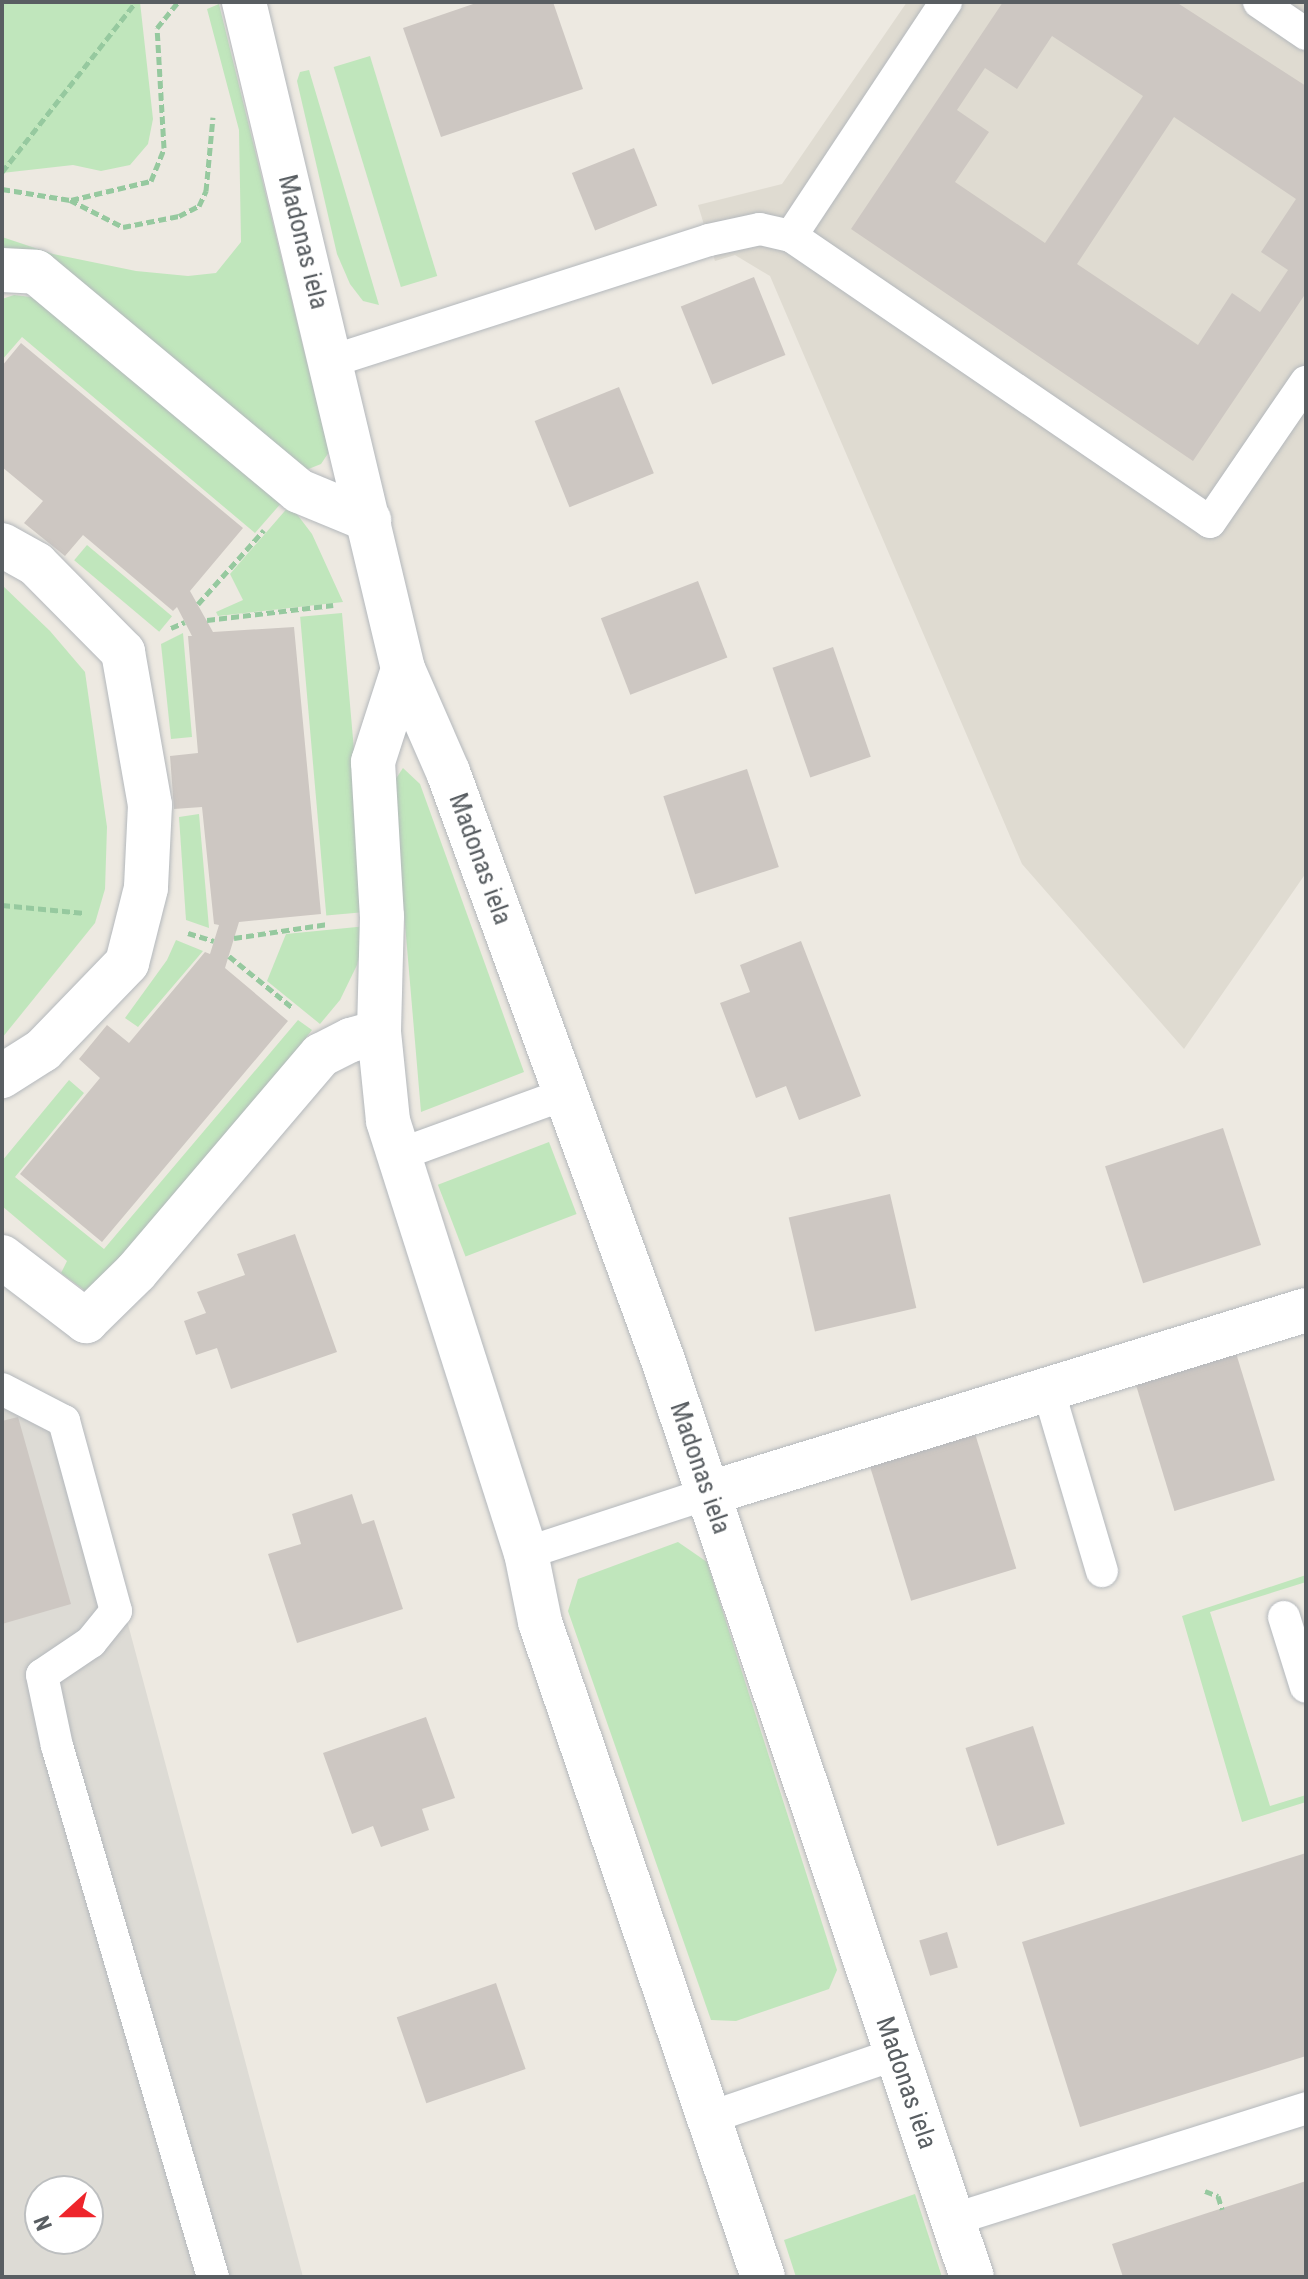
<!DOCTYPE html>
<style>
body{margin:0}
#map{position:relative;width:1308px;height:2279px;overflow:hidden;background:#ede9e1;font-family:"Roboto Condensed",sans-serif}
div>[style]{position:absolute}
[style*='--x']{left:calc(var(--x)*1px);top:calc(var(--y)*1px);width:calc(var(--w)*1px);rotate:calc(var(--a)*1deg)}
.industrial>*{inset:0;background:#dddbd5}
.education>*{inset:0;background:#dfdbd1}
.green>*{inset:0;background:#c0e6bc;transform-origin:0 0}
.building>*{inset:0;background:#cdc7c2;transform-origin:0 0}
.path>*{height:5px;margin-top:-2.5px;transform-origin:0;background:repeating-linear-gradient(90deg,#96c99f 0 8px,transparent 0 12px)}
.roads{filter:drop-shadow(0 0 2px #b4b8bc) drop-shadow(0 0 2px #b4b8bc)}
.service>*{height:32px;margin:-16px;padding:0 16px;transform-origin:16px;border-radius:16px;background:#fff}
.minor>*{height:44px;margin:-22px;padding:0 22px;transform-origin:22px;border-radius:22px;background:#fff}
span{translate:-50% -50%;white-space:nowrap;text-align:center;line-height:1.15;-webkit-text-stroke:7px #fff;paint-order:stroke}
.street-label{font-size:26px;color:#595e62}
.frame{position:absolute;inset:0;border:4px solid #595e62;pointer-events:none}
.north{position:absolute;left:24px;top:2175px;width:80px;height:80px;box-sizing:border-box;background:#fff;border:2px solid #bdbfc0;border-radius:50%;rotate:249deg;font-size:22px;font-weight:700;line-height:32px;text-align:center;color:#595e62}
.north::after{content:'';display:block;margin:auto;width:28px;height:36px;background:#ee252b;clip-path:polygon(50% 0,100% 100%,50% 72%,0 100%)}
</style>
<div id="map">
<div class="industrial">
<div style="clip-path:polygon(evenodd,2px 1386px,70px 1408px,303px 2277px,2px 2277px,2px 1386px,40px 2191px,88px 2191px,88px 2239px,40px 2239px,40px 2191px)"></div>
</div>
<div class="education">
<div style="clip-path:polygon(907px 2px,1306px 2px,1306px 873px,1184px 1049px,1022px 864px,770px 276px,735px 255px,715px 261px,698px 205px,782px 184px)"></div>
</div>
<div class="green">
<div style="clip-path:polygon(2px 2px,140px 2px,153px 119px,148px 144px,130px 165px,101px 171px,73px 165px,2px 173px)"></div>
<div style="clip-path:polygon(219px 4px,329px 452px,321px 464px,306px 470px,24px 253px,2px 247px,2px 237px,53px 254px,136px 271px,188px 276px,216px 273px,241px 242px,239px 130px,207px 9px)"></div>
<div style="left:370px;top:56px;width:230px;height:38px;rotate:73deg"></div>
<div style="clip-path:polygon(309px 70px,379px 305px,363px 301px,350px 284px,337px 254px,297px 81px,300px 72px)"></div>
<div style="clip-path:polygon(14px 295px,39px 298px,283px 501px,255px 533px,22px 337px,2px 360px,2px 299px)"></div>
<div style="clip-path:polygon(290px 505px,312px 534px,343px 602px,218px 616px,216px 612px,243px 600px,230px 574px)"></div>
<div style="left:87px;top:545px;width:111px;height:20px;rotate:40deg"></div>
<div style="clip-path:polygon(2px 585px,50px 631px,85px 672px,107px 827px,105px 889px,95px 923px,2px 1038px)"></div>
<div style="left:342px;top:613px;width:300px;height:42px;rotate:85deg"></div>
<div style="clip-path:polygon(183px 633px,192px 737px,171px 739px,161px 644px)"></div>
<div style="clip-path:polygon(403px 768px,420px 784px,524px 1072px,421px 1112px,393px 783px)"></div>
<div style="clip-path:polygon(199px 814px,209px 928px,186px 920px,179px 817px)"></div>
<div style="clip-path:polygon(367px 926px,357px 965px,340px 1000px,320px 1024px,267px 981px,286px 934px)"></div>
<div style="clip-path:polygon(176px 940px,203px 951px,138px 1027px,125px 1018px,167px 960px)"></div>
<div style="clip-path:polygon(298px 1020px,312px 1030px,123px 1273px,91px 1295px,61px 1273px,67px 1261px,2px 1206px,2px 1161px,69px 1080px,84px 1093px,15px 1177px,104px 1249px)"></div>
<div style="left:549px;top:1142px;width:77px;height:119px;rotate:69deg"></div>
<div style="clip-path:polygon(678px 1542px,707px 1562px,837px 1970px,829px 1989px,736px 2021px,711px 2020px,568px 1611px,578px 1579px)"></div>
<div style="clip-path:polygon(1306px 1575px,1306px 1582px,1210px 1612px,1270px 1806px,1306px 1795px,1306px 1802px,1242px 1822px,1182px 1616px)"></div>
<div style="clip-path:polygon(915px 2194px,942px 2277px,796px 2277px,784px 2240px)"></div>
</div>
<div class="building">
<div style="clip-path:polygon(479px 2px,553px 2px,583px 89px,441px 137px,403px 28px)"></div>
<div style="clip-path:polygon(evenodd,1003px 2px,1176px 2px,1306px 86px,1306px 293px,1193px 461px,851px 229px,1003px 2px,1052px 36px,1143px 96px,1045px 243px,955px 182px,989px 132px,957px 110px,985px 68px,1017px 89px,1052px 36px,1003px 2px,1174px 117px,1296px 199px,1261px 252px,1288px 270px,1260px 312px,1232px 293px,1198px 345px,1077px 264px,1174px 117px)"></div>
<div style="left:634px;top:148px;width:62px;height:67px;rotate:68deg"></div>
<div style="left:754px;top:277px;width:84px;height:79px;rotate:68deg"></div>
<div style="clip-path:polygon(21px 343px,243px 528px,190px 591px,213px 632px,294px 627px,321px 914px,239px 922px,225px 968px,288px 1021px,102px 1242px,20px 1174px,100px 1078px,79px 1059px,107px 1025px,129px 1043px,205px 952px,210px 954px,219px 925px,214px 924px,202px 807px,174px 809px,170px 756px,198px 753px,188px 636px,192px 636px,177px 607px,173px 611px,83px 535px,65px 556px,24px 523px,43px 501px,2px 467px,2px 366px)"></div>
<div style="left:619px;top:387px;width:93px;height:91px;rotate:68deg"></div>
<div style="left:698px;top:581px;width:82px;height:104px;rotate:69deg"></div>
<div style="left:833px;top:647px;width:116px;height:64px;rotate:71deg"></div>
<div style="left:747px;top:769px;width:103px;height:88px;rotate:72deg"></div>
<div style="clip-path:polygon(801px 941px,861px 1096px,799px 1120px,786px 1086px,756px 1098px,720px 1003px,750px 992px,740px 965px)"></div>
<div style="left:1223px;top:1128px;width:123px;height:124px;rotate:72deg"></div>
<div style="left:890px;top:1194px;width:117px;height:104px;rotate:77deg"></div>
<div style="clip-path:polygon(295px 1234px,337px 1352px,231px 1389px,217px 1348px,196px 1355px,184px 1321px,206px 1313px,197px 1292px,245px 1275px,237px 1254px)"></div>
<div style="left:1236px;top:1353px;width:133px;height:105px;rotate:73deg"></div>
<div style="clip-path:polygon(18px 1417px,71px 1604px,2px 1624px,2px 1421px)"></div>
<div style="left:973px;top:1427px;width:148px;height:110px;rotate:73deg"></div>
<div style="clip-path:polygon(352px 1494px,362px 1524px,374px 1520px,403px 1609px,297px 1643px,268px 1554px,301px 1544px,292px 1514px)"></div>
<div style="clip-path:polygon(426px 1717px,455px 1798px,422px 1809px,429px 1830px,381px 1847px,373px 1826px,352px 1834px,323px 1753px)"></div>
<div style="left:1033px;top:1726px;width:103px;height:71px;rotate:72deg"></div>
<div style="clip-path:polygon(1306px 1853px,1306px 2056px,1080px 2127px,1022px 1942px)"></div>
<div style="left:947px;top:1932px;width:37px;height:29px;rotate:73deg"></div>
<div style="left:496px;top:1983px;width:91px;height:105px;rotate:71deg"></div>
<div style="clip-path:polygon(1306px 2181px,1306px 2277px,1123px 2277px,1112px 2244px)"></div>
</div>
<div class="path">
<div style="--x:2;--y:172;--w:216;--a:-51.8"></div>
<div style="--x:2;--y:189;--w:69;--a:9.2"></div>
<div style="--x:70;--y:200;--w:59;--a:27"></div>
<div style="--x:123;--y:227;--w:57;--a:-11.1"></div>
<div style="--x:179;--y:216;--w:22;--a:-27"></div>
<div style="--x:199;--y:206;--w:17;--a:-65"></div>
<div style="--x:206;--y:191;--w:74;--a:-84.6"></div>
<div style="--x:71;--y:200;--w:82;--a:-13.4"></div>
<div style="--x:151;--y:181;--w:35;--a:-68"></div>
<div style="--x:164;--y:148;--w:120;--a:-93.3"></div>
<div style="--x:157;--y:28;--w:33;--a:-51"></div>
<div style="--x:198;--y:604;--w:99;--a:-48.3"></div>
<div style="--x:207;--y:620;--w:127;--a:-6.8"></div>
<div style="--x:171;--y:628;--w:15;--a:-23"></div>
<div style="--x:2;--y:905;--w:83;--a:5.5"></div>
<div style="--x:188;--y:933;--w:27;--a:17"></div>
<div style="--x:234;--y:938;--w:95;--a:-8.5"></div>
<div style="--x:229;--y:956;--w:82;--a:39.1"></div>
<div style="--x:1205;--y:2191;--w:14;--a:21"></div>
<div style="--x:1218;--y:2196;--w:14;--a:73"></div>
</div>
<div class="roads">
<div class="service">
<div style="--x:1259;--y:2;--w:57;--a:34.2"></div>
<div style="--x:791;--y:236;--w:281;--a:-56.5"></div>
<div style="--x:332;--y:361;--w:396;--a:-17.8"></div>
<div style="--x:709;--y:240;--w:52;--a:-12.2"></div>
<div style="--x:760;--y:229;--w:32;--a:13"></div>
<div style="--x:791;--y:236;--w:507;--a:34.32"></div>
<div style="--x:1210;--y:522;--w:170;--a:-55.6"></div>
<div style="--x:398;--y:1155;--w:179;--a:-20"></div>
<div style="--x:2;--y:1389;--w:70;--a:27.3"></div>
<div style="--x:64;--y:1421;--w:197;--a:74.7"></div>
<div style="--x:116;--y:1611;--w:40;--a:129"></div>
<div style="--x:91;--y:1642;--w:59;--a:146"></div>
<div style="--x:42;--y:1675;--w:73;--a:78.1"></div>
<div style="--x:57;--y:1746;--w:553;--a:73.63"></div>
<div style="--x:1048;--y:1389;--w:190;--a:73.5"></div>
<div style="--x:526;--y:1553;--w:194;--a:-18.1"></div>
<div style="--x:1284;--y:1617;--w:73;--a:72.6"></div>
<div style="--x:711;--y:2117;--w:195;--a:-18.8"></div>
<div style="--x:955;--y:2219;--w:368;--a:-17.5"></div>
</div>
<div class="minor">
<div style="--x:244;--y:2;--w:686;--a:76.59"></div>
<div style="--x:403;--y:669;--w:98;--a:107.9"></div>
<div style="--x:373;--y:762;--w:154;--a:86.7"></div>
<div style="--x:382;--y:916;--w:116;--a:91.5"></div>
<div style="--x:379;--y:1032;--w:89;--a:84.2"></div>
<div style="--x:388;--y:1121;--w:454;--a:72.3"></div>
<div style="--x:526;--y:1553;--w:70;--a:78.5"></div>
<div style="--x:540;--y:1622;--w:692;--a:71.2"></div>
<div style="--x:2;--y:270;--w:34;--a:3"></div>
<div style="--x:36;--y:272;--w:342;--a:39.8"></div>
<div style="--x:299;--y:491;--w:76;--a:22.5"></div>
<div style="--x:2;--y:545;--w:39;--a:29"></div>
<div style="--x:36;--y:564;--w:124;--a:45.3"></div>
<div style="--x:123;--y:652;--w:155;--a:80"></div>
<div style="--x:150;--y:805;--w:83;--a:92.8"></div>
<div style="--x:146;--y:888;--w:77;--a:104.2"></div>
<div style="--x:127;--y:963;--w:121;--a:134"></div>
<div style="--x:43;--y:1050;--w:49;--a:147.6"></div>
<div style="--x:403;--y:669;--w:112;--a:66.4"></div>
<div style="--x:448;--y:772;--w:629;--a:69.92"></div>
<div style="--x:664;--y:1363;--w:964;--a:71.38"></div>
<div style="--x:2;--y:1257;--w:106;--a:37.3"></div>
<div style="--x:86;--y:1321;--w:70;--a:-44.4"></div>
<div style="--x:136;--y:1272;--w:285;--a:-49.6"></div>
<div style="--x:321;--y:1055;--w:34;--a:-27"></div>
<div style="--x:351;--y:1040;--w:29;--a:-16"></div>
<div style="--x:710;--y:1493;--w:623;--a:-17.07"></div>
</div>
</div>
<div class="street-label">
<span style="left:303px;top:242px;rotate:76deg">Madonas iela</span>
<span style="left:480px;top:859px;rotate:70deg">Madonas iela</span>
<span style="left:700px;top:1468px;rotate:71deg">Madonas iela</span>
<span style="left:906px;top:2083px;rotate:71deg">Madonas iela</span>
</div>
<div class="frame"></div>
<div class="north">N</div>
</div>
